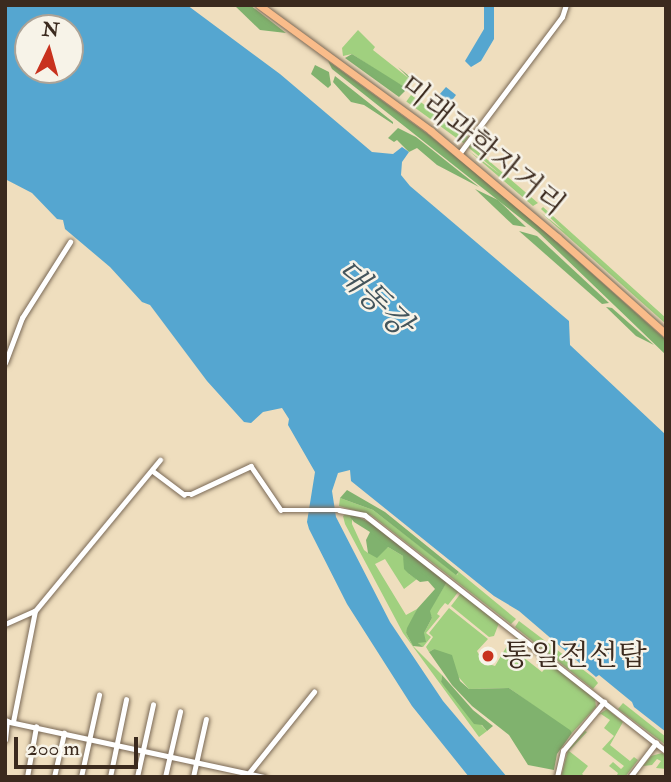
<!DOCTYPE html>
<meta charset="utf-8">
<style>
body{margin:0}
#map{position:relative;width:671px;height:782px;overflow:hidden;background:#efdebe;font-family:"IM FELL Double Pica","Noto Serif KR",serif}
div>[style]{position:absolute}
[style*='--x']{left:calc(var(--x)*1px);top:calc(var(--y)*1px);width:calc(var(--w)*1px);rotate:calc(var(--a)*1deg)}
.green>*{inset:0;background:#a0d07f;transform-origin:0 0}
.forest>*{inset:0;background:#80b26e}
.water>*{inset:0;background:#55a6d0}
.roads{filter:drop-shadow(0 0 2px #7a6956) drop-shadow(0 0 2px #7a6956)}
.minor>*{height:4.5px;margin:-2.25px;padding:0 2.25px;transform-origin:2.25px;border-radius:2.25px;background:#fff}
.tertiary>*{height:5px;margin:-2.5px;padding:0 2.5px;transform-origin:2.5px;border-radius:2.5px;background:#fff}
.primary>*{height:7px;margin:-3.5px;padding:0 3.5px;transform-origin:3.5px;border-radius:3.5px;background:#f9bc8a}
.dots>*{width:19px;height:19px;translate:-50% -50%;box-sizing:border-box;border:4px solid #f7f3e8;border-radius:50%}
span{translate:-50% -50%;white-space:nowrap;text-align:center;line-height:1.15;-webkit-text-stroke:5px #f7f3e8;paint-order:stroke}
.street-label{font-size:30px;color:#3b2a1e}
.poi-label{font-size:30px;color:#3b2a1e}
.left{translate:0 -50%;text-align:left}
.water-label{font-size:32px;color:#44555c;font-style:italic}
.frame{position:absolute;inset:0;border:7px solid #3b2a1e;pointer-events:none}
.north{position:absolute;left:14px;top:14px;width:70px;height:70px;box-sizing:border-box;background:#f7f3e8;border:2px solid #aca397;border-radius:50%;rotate:5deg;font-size:19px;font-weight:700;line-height:28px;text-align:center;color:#3b2a1e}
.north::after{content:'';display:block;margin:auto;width:24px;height:32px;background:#c8321e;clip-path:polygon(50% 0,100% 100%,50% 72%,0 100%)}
.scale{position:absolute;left:14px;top:737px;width:124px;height:32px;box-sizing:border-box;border:4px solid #3b2a1e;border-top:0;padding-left:9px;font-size:21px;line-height:24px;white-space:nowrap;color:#3b2a1e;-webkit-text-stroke:5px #f7f3e8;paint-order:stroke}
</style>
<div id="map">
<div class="green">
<div style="clip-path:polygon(358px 30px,375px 47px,373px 50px,411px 80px,408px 84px,403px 86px,393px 81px,352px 54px,343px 56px,342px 48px)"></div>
<div style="left:411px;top:95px;width:71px;height:8px;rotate:36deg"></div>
<div style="clip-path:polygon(469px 144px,502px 172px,538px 203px,533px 206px,469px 151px,500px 174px,469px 148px)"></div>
<div style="clip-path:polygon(543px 207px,666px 318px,666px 324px,539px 211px,565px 232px,541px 209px)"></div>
<div style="clip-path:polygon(340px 498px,373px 510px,457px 575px,459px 572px,516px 619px,511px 624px,371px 515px,339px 506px)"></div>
<div style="clip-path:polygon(347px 513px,352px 514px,352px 524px,364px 550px,368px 553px,388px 547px,403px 556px,409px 574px,417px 579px,404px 589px,385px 559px,375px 564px,406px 615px,417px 609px,406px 633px,413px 646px,442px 675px,441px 682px,487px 731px,479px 737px,403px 633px,345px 524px,343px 516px)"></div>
<div style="clip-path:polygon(447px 582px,459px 591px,448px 605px,445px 603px,440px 609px,437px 614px,440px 616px,426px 633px,431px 637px,423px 647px,418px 644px,432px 618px,429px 611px)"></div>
<div style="clip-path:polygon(461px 593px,499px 623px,494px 636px,489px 637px,451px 606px)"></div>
<div style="clip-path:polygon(449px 608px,488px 639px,477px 651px,483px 662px,495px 666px,507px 646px,518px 637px,525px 643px,518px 653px,542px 672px,550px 663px,595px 698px,596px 707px,572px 733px,509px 688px,469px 689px,434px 649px,429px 652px,426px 647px,433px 637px,429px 633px)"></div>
<div style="clip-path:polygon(519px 621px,594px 678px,598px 683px,593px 689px,515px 627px)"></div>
<div style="clip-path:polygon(623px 703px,666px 737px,666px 745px,618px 709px)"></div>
<div style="clip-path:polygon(607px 709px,623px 722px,610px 745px,630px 761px,634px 757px,638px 760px,625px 777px,616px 777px,618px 773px,609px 766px,613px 762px,621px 769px,624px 766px,602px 749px,614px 736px,604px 728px,610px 720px,601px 714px,598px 715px)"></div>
<div style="clip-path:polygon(585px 731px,587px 732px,569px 751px,588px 766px,582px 774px,586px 777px,561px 777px,568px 750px)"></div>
<div style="clip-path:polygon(662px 753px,666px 756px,666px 769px,656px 768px,661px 761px,657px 759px,652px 765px,643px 766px,651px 756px)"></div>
</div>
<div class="forest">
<div style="clip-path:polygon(234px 5px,250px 5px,286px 33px,260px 30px)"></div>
<div style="clip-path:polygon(352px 54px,403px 86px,411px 80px,398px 67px,415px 81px,399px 97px,345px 58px)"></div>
<div style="clip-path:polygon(328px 61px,429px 135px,521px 210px,666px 340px,666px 355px,538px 232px,332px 69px)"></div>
<div style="clip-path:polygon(315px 65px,329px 72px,331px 85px,328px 88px,311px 74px)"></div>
<div style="clip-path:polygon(335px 76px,393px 122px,393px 124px,364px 105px,351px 102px,333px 82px)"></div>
<div style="clip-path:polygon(398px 128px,416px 137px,479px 187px,437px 165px,417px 148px,409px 152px,397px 140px,394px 142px,388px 138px)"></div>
<div style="clip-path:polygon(475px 189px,498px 200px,526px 227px,513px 225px)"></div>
<div style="clip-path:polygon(519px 231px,537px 236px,609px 303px,602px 304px)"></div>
<div style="clip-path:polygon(606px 307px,612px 308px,654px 345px,636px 336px)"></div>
<div style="clip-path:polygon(347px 490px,385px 512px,459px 572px,456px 575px,373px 510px,340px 498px)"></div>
<div style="clip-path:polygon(352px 514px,371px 523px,447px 582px,430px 611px,432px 618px,424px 633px,426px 642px,418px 643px,423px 647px,413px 646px,406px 633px,407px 628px,417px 609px,435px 589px,428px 581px,420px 582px,409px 574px,404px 569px,403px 556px,388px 547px,377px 558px,368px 553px,366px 540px,370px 532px,354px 522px,350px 517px)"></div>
<div style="clip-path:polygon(434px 649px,452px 655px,460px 681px,469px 689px,509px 688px,570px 730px,572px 733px,557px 754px,554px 770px,528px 765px,509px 735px,472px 706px,452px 685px,429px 652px)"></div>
<div style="clip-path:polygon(442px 675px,473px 710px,493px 726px,487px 731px,482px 725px,474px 724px,441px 682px)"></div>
</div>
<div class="water">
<div style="clip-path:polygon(evenodd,5px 5px,187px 5px,280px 74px,372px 152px,393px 154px,402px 147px,409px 152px,402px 162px,401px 175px,410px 186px,569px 321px,570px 345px,666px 435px,666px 732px,634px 707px,632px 702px,599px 675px,596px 677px,519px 611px,494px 596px,351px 481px,350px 470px,338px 473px,332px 491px,336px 517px,390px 622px,443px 701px,507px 777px,469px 777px,412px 706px,347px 604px,309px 529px,307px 522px,315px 472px,288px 425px,289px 419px,282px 408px,263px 412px,251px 423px,244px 422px,207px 381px,150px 305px,142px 302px,110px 267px,65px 229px,63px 220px,57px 219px,32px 193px,5px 179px,5px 5px,28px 28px,70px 28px,70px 70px,28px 70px,28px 28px)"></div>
<div style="clip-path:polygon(484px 5px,494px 5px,494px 39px,481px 61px,471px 67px,465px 61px,484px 29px)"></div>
<div style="clip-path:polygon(446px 87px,456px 95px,450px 103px,453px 107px,443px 106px,433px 93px,439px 95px)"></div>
</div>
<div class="roads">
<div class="minor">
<div style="--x:5;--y:363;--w:48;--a:-69.3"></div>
<div style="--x:22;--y:318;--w:90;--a:-57.7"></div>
<div style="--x:153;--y:471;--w:39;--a:37"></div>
<div style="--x:184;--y:494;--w:7;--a:0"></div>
<div style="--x:191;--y:494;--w:66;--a:-25"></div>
<div style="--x:251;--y:466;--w:53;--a:55.7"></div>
<div style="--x:281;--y:510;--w:58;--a:0"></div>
<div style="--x:339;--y:510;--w:26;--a:11"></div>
<div style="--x:365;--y:515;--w:382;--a:38.1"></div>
<div style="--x:5;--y:624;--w:32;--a:-24"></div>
<div style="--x:13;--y:722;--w:113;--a:-78.8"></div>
<div style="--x:35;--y:611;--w:196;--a:-50.4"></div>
<div style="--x:5;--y:740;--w:19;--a:-84"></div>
<div style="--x:249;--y:773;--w:104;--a:-51.3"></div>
<div style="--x:27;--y:777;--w:51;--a:-79.8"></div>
<div style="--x:54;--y:777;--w:45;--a:-77.2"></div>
<div style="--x:81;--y:777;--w:84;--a:-77.6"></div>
<div style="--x:110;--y:777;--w:79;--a:-78.3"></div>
<div style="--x:137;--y:777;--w:74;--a:-77.5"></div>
<div style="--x:165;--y:777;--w:67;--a:-77"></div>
<div style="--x:193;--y:777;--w:59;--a:-77.4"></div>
<div style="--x:557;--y:777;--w:27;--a:-77"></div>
<div style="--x:563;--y:751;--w:64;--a:-50.1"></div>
<div style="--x:630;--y:777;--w:43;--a:-52.6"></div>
</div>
<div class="tertiary">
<div style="--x:459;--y:154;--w:171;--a:-53.1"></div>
<div style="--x:562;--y:17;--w:13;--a:-72"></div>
<div style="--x:5;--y:721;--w:265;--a:12.2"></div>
</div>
<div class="primary">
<div style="--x:259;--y:5;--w:213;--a:36.2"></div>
<div style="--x:431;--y:131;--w:165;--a:40.1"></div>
<div style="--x:557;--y:237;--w:146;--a:41.7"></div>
</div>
</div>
<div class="dots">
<div style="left:488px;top:656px;background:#c8321e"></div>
</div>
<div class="street-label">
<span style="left:482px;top:146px;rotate:39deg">미래과학자거리</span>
</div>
<div class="poi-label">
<span class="left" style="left:502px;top:656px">통일전선탑</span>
</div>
<div class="water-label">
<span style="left:373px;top:298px;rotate:45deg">대동강</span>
</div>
<div class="frame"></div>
<div class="north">N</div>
<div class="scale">200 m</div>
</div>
